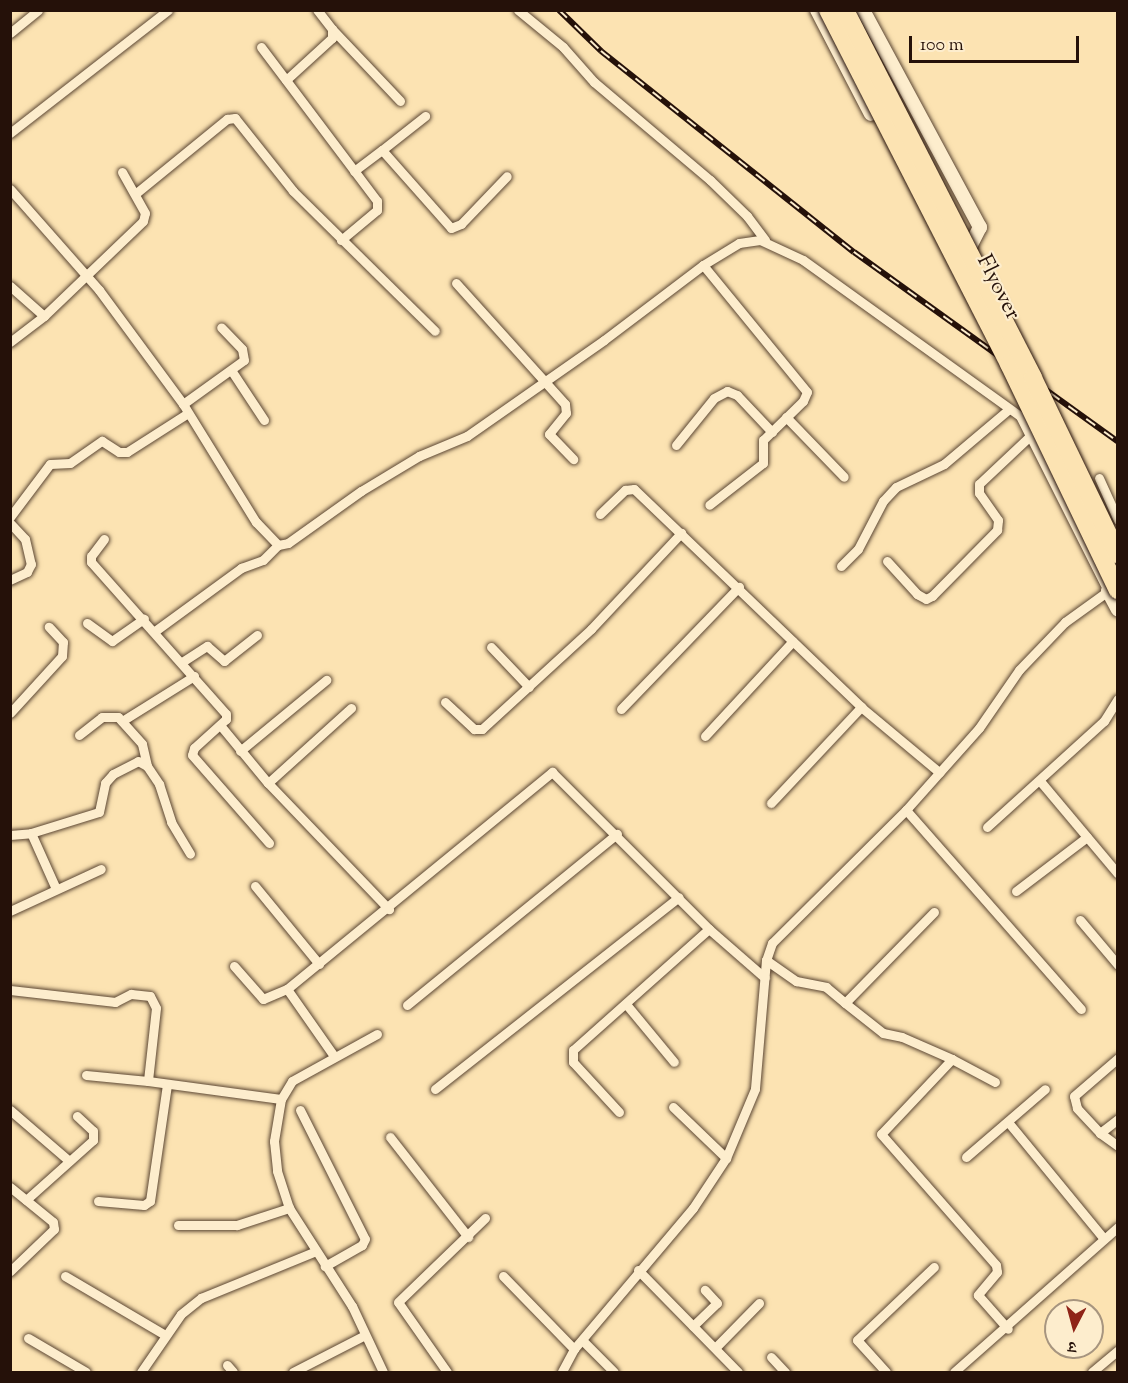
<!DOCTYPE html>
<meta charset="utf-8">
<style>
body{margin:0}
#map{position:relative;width:1128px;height:1383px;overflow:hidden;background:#fce3b2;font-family:"Sorts Mill Goudy","Noto Serif Devanagari",serif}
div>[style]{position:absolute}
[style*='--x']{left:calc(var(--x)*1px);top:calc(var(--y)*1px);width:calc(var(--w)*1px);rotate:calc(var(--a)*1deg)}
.roads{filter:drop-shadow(0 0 2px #5b4633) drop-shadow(0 0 2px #5b4633)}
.street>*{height:9px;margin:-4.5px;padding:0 4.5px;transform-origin:4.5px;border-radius:4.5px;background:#fdedcd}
.secondary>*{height:14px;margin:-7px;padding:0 7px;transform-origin:7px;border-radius:7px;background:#fdedcd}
.rail>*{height:6px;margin-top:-3px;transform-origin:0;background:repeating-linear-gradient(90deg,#fdedcd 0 11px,#251109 0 22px);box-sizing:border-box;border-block:2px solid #251109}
.bridges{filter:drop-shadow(0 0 2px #251109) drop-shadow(0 0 2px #251109)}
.highway-bridge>*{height:18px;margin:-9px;padding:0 9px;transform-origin:9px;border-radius:9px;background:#fce3b2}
span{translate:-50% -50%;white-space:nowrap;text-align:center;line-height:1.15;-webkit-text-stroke:4.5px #fdedcd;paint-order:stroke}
.street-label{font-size:22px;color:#251109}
.frame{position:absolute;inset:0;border:12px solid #251109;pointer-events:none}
.north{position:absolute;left:1044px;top:1299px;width:60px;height:60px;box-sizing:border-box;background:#fdedcd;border:2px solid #a7957f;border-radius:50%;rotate:186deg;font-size:16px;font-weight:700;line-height:24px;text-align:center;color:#251109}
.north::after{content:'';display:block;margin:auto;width:21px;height:27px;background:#8f2418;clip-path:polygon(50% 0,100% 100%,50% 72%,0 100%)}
.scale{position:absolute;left:909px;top:36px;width:170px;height:27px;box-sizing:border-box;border:3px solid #251109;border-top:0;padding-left:8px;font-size:18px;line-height:21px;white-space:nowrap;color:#251109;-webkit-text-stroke:4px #fdedcd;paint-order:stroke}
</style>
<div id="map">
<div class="roads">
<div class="street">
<div style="--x:518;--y:10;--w:58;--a:39.4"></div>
<div style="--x:563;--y:47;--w:47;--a:48.5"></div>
<div style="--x:594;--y:82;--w:152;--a:40.2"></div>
<div style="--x:710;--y:180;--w:52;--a:44.2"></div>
<div style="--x:747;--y:216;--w:30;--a:53"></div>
<div style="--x:332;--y:29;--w:99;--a:46.6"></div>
<div style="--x:10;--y:33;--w:36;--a:-39"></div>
<div style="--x:261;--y:47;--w:193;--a:53"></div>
<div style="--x:377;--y:201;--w:9;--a:90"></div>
<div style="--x:377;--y:210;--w:47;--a:140.2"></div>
<div style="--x:286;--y:80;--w:62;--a:-42.4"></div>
<div style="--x:332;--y:38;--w:9;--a:-90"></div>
<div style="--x:332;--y:29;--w:24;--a:-128"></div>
<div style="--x:10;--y:133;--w:200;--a:-37.9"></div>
<div style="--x:382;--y:150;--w:55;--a:-38.3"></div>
<div style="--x:354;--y:171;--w:35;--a:-37"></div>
<div style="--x:382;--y:150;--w:104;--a:48.5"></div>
<div style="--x:451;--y:228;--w:11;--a:-22"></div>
<div style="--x:461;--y:224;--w:66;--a:-46.2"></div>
<div style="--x:10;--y:189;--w:135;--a:48.6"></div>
<div style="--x:99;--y:290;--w:142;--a:53.6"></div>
<div style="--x:183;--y:404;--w:139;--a:58.3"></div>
<div style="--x:256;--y:522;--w:32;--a:46"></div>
<div style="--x:278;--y:545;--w:10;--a:-11"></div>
<div style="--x:288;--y:543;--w:90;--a:-35.5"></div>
<div style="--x:361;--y:491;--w:68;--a:-31.1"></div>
<div style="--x:419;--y:456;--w:52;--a:-22.6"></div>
<div style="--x:467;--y:436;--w:167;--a:-35"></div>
<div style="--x:604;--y:340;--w:124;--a:-37.1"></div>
<div style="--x:703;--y:265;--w:42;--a:-31.4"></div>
<div style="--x:739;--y:243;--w:21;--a:-8"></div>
<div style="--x:760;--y:240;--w:47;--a:24.9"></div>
<div style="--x:803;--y:260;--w:267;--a:35.7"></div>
<div style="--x:1020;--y:416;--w:196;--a:63.3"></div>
<div style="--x:1108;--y:591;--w:53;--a:144.2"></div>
<div style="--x:1065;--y:622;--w:66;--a:133.8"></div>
<div style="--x:1019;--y:670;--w:70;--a:124.6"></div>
<div style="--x:979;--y:728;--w:110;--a:131.7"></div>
<div style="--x:906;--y:810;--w:189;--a:135.2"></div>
<div style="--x:772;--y:943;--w:18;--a:109"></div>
<div style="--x:766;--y:960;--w:129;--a:94.9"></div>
<div style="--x:755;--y:1089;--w:75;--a:112.8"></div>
<div style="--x:726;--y:1158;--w:60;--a:123.4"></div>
<div style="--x:693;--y:1208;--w:185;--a:130.2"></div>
<div style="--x:574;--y:1349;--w:26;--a:118"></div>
<div style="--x:135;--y:194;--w:119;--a:-39.2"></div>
<div style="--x:227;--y:119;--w:8;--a:-7"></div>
<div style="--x:235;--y:118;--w:93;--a:51.5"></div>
<div style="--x:293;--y:191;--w:199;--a:44.6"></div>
<div style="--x:703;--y:265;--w:164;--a:50.7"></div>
<div style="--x:807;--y:392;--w:10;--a:114"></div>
<div style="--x:803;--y:401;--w:56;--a:135.7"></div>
<div style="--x:763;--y:440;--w:23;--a:90"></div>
<div style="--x:763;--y:463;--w:68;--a:142.1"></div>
<div style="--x:456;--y:283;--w:163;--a:48"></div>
<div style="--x:565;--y:404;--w:9;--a:84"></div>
<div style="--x:566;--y:413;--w:27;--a:129"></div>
<div style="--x:549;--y:434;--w:35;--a:46"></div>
<div style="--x:10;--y:286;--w:45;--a:41.4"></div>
<div style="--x:10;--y:342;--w:43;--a:-37.4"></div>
<div style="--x:44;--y:316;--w:137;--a:-43.8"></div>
<div style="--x:143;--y:221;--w:8;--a:-76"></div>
<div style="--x:145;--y:213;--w:47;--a:-119.3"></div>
<div style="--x:231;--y:370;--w:60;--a:56.6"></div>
<div style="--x:183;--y:404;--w:75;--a:-35.8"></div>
<div style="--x:244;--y:360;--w:11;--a:-100"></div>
<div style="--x:242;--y:349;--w:30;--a:-134"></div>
<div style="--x:786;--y:417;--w:83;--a:46"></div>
<div style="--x:676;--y:445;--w:60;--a:-51"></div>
<div style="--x:714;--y:398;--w:15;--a:-28"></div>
<div style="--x:727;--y:391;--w:11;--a:22"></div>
<div style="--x:737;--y:395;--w:51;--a:46.6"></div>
<div style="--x:1099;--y:478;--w:46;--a:65.7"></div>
<div style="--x:600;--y:514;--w:35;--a:-44"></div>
<div style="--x:625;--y:490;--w:9;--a:-6"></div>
<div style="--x:634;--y:489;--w:315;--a:43.8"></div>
<div style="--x:861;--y:707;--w:102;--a:39.8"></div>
<div style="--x:10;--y:517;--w:66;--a:-53"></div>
<div style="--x:50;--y:464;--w:20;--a:-3"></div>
<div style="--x:70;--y:463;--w:39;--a:-35"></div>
<div style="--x:102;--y:441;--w:20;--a:33"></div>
<div style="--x:119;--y:452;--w:8;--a:0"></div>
<div style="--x:127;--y:452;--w:72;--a:-32.6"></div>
<div style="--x:10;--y:523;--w:22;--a:47"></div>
<div style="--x:25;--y:539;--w:26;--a:77"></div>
<div style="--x:31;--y:564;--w:9;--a:117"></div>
<div style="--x:27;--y:572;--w:19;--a:155"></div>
<div style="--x:104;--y:539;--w:21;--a:127"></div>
<div style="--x:91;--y:556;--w:6;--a:90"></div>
<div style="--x:91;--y:562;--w:203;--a:48.4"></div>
<div style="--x:226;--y:714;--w:5;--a:90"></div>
<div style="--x:226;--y:719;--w:43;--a:137.8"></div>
<div style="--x:194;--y:748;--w:7;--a:106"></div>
<div style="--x:192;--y:755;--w:117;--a:48.8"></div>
<div style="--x:887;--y:561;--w:45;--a:47.7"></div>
<div style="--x:917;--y:594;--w:10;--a:29"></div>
<div style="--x:926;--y:599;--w:7;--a:-27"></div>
<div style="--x:932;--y:596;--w:93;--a:-45.4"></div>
<div style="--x:997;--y:530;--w:10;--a:-84"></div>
<div style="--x:998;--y:520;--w:33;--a:-125"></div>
<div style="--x:979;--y:493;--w:9;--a:-90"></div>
<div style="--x:979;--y:484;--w:70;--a:-43.3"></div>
<div style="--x:841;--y:566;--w:24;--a:-45"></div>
<div style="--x:858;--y:549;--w:54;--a:-62.5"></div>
<div style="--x:883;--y:501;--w:19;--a:-47"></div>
<div style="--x:896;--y:487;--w:53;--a:-25.6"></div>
<div style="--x:944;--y:464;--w:85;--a:-40.2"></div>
<div style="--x:87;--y:623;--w:31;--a:36"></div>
<div style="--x:112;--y:641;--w:39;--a:-35"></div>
<div style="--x:155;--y:631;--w:107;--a:-36.2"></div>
<div style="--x:241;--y:568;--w:23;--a:-20"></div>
<div style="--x:263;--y:560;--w:21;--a:-45"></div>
<div style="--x:491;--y:647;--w:55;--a:46.5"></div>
<div style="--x:182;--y:662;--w:30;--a:-33"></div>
<div style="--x:207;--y:646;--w:23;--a:41"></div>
<div style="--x:224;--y:661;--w:42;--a:-38.2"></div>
<div style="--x:445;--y:702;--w:40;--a:43"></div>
<div style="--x:474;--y:729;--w:8;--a:0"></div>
<div style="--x:482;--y:729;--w:148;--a:-42.5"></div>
<div style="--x:591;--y:629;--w:132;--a:-46.8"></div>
<div style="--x:621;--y:709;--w:170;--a:-46"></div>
<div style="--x:10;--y:713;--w:77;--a:-47.6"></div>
<div style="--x:62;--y:656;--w:14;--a:-86"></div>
<div style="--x:63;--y:642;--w:21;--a:-133"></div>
<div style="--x:122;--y:721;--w:85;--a:-32"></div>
<div style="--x:220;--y:725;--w:75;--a:50.4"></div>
<div style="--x:268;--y:783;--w:175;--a:46.2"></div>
<div style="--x:79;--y:735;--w:29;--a:-38"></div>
<div style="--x:102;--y:717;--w:16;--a:0"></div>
<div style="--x:118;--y:717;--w:36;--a:48"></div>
<div style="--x:142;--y:744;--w:23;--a:77"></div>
<div style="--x:705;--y:736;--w:129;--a:-47.2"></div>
<div style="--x:240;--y:751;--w:112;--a:-39.5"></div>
<div style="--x:1040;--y:781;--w:121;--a:50"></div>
<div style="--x:268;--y:783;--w:112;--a:-42.1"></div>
<div style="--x:771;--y:803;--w:132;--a:-46.8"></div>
<div style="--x:906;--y:810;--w:265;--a:48.7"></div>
<div style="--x:987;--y:827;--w:158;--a:-42.2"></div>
<div style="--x:1104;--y:721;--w:26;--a:-58"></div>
<div style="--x:31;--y:833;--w:71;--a:-17.2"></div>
<div style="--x:99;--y:812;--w:30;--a:-78"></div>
<div style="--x:105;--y:783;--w:12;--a:-48"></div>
<div style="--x:113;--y:774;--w:28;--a:-27"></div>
<div style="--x:138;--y:761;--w:10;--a:29"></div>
<div style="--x:147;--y:766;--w:22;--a:56"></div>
<div style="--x:159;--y:784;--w:40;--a:72"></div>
<div style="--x:171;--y:822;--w:37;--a:59"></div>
<div style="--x:10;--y:835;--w:21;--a:-5"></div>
<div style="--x:31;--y:833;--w:61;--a:65.9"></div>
<div style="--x:255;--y:886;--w:101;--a:50.6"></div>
<div style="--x:1016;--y:891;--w:89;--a:-37.3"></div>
<div style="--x:10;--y:911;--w:100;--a:-24.8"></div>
<div style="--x:934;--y:912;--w:127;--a:134.4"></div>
<div style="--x:845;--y:1003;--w:48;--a:38.3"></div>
<div style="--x:883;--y:1033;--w:19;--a:12"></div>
<div style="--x:902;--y:1037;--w:55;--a:23.7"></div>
<div style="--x:1080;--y:920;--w:59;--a:49.8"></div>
<div style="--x:766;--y:960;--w:37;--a:35"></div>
<div style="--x:796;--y:981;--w:31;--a:11"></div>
<div style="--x:826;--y:987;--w:25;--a:40"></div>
<div style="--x:234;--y:966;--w:44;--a:48.7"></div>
<div style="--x:263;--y:999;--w:26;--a:-23"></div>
<div style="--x:287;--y:989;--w:82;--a:55"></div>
<div style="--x:287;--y:989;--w:343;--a:-39.3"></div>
<div style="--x:552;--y:772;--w:222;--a:45"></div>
<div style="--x:709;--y:929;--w:74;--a:41.2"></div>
<div style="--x:10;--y:990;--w:106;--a:6.5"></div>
<div style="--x:115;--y:1002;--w:18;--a:-27"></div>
<div style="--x:131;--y:994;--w:19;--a:6"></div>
<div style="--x:150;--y:996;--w:13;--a:63"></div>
<div style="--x:156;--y:1008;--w:73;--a:96.3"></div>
<div style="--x:148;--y:1081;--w:134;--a:7.7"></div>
<div style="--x:626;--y:1004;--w:75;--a:50.4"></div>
<div style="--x:407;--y:1005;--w:271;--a:-39.2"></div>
<div style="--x:377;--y:1034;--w:97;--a:151.1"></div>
<div style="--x:292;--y:1081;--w:21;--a:121"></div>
<div style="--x:281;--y:1099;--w:43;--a:99.5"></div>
<div style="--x:274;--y:1141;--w:30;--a:84"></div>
<div style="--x:277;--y:1171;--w:39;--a:72"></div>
<div style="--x:289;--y:1208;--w:117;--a:57.3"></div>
<div style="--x:352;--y:1306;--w:73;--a:64.8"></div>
<div style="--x:86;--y:1075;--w:62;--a:5.5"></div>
<div style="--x:995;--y:1082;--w:49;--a:-151.9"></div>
<div style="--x:952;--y:1059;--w:103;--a:133.4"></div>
<div style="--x:881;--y:1134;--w:174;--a:48.7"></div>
<div style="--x:996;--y:1265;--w:7;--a:82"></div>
<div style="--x:997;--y:1272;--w:30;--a:130"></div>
<div style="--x:978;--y:1295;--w:45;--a:48.6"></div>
<div style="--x:435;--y:1089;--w:310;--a:-38.2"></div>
<div style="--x:673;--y:1107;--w:74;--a:43.9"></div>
<div style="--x:10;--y:1110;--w:78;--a:40.8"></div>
<div style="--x:300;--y:1110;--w:144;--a:63.3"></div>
<div style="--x:365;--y:1239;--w:7;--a:117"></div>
<div style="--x:362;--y:1245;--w:43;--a:150.4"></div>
<div style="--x:619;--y:1112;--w:68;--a:-132.6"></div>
<div style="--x:573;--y:1062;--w:12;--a:-90"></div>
<div style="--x:573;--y:1050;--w:182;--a:-41.7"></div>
<div style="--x:1118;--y:1119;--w:23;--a:142"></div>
<div style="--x:1100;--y:1133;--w:22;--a:36"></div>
<div style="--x:1008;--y:1122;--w:151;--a:50.6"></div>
<div style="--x:1100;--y:1133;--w:34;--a:-133"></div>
<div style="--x:1077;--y:1108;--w:12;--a:-104"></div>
<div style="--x:1074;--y:1096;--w:58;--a:-40.8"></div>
<div style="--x:390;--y:1137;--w:127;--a:52"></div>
<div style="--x:966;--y:1157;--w:104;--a:-40.7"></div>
<div style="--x:10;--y:1187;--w:55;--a:39.1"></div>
<div style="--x:53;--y:1222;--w:7;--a:82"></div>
<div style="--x:54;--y:1229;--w:61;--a:136.3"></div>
<div style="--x:26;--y:1200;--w:90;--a:-41.8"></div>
<div style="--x:93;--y:1140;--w:9;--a:-90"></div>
<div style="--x:93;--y:1131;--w:22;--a:-137"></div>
<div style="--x:98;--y:1201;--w:46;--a:5"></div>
<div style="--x:144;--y:1205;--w:7;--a:-34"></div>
<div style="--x:150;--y:1201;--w:118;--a:-81.7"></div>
<div style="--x:178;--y:1225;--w:59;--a:0"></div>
<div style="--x:237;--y:1225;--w:55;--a:-18.1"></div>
<div style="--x:638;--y:1270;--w:143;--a:45.6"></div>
<div style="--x:65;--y:1276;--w:116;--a:30.5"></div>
<div style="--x:503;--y:1276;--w:102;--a:45.8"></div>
<div style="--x:693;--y:1326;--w:33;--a:-44"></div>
<div style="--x:717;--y:1303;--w:18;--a:-133"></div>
<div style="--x:28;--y:1338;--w:67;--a:30.4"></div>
<div style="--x:582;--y:1340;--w:45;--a:45"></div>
<div style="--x:715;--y:1348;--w:63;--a:-45.6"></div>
<div style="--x:771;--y:1357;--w:21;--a:47"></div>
<div style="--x:227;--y:1365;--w:9;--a:49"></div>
<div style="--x:141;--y:1372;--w:70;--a:-55.4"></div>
<div style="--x:181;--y:1314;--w:26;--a:-39"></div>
<div style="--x:201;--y:1298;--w:124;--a:-22.2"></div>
<div style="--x:293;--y:1372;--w:81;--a:-27.2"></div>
<div style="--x:447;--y:1372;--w:85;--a:-125"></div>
<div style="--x:398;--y:1302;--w:121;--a:-44"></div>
<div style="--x:886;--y:1372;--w:43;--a:-132.2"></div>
<div style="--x:857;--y:1340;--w:106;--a:-43.5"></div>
<div style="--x:954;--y:1372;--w:219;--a:-41.5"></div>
<div style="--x:1092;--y:1372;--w:34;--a:-40"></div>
</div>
<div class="secondary">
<div style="--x:817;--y:10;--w:117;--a:62.6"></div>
<div style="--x:863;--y:10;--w:247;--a:61.7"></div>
<div style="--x:980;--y:227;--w:34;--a:117"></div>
<div style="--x:1118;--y:586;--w:11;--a:153"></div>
<div style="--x:1108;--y:591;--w:21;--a:62"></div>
</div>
</div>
<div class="rail">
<div style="--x:559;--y:10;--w:59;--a:44.3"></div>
<div style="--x:601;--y:51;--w:323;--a:38.5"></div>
<div style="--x:854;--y:252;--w:325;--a:35.7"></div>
</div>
<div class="bridges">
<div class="highway-bridge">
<div style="--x:828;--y:10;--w:398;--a:62.9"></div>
<div style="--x:1009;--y:364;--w:251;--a:64.3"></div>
<div style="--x:845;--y:10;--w:413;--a:62.9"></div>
<div style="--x:1033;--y:378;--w:196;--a:64.3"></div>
</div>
</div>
<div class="street-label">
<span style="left:997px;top:288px;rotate:63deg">Flyover</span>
</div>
<div class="frame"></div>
<div class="north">उ</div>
<div class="scale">100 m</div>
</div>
